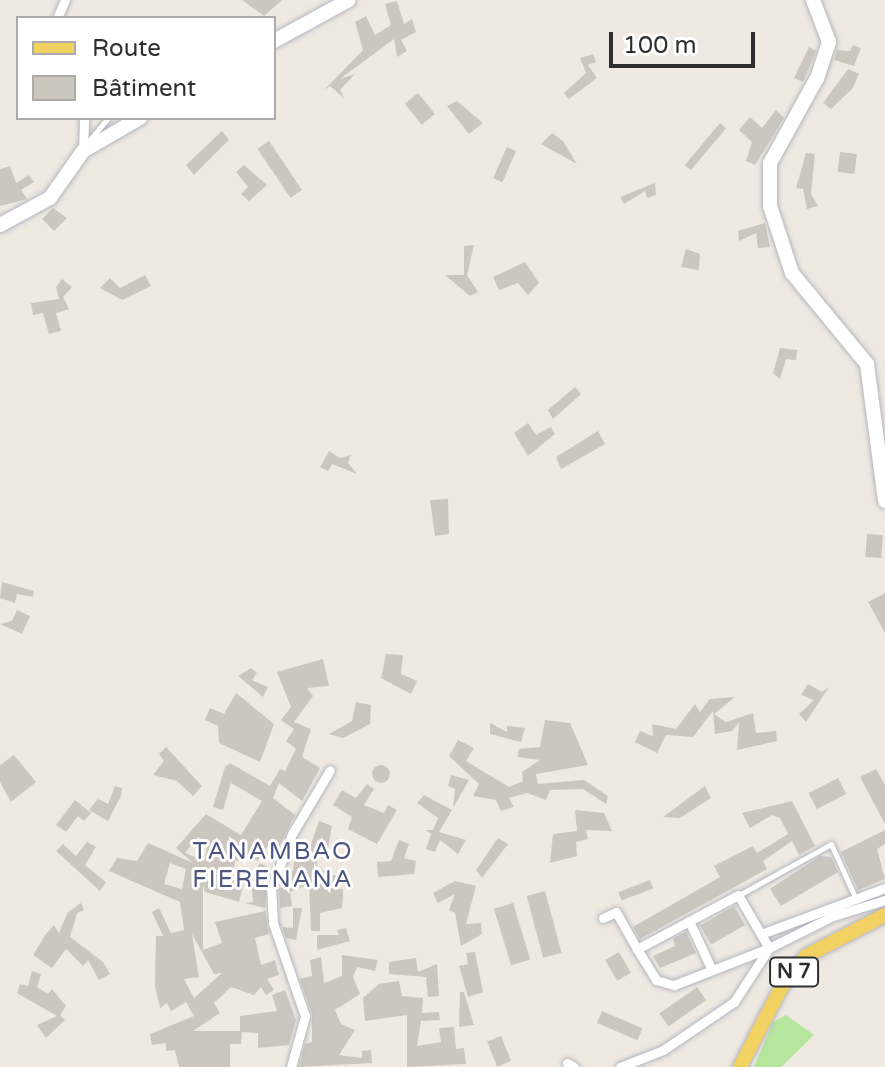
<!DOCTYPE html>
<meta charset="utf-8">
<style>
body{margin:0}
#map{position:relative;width:885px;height:1067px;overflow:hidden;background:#efe9e1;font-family:"Varela Round",sans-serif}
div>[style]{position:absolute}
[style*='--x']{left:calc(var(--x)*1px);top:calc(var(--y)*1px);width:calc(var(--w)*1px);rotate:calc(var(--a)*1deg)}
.green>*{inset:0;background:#b6e59e}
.building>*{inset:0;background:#cbc7bf;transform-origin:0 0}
.round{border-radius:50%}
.roads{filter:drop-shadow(0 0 2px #b4b7c1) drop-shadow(0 0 2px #b4b7c1)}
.lane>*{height:5px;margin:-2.5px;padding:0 2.5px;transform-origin:2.5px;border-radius:2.5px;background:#fff}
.street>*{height:9px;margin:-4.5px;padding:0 4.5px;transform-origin:4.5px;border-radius:4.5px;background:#fff}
.secondary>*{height:14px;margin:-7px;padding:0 7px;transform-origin:7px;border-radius:7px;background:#fff}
.primary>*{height:14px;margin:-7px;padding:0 7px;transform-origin:7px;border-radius:7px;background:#f2d163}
span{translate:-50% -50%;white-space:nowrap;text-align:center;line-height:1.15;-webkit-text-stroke:6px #fff;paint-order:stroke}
.shield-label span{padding:2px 6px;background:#fff;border:2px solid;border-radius:6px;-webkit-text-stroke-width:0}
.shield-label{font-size:20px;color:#2e2e2e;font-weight:700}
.neighbourhood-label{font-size:24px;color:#4d5680;letter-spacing:2px}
.legend{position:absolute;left:16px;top:16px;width:260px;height:104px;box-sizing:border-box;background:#fff;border:2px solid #ababab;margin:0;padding:10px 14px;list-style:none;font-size:24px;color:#2e2e2e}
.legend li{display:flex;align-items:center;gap:16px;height:40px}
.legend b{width:40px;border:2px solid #ababab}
.scale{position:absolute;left:609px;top:32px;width:146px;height:36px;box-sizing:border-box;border:4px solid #2e2e2e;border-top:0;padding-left:10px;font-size:24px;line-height:28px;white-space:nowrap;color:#2e2e2e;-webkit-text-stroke:6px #fff;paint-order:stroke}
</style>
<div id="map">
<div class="green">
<div style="clip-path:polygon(786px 1015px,814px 1035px,781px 1067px,754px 1067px,773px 1022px)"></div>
</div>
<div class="building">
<div style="clip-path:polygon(242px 0,282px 0,264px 16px)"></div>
<div style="clip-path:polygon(397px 1px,404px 24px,412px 19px,416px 32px,401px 40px,407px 51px,397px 57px,394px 39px,340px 79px,355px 74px,340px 90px,344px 98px,330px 86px,324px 90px,363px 50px,355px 22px,366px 16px,375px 35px,391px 25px,385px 4px)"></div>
<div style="clip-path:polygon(853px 45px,861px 48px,854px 66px,834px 60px,837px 50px,850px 51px)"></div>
<div style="clip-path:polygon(809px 47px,816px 51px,803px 82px,794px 78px)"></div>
<div style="clip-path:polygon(593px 54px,596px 62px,588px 65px,597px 78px,569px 99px,564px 93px,586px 73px,580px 58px)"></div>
<div style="clip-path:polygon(848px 69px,859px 74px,853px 88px,831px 109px,823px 103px)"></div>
<div style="left:418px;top:93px;width:27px;height:17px;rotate:51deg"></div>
<div style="clip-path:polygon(457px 101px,483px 123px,469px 134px,447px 106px)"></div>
<div style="clip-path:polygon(776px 110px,784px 118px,755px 165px,746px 161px,752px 142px,739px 130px,750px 117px,762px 128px)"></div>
<div style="left:720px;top:123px;width:8px;height:55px;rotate:40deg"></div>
<div style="clip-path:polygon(222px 131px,229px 140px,194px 175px,186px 165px)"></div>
<div style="clip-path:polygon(552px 133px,563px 141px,577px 164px,541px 144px)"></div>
<div style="left:269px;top:141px;width:59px;height:14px;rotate:56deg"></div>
<div style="left:507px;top:147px;width:10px;height:34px;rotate:24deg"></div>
<div style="left:840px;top:152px;width:17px;height:20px;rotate:7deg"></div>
<div style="clip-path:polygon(806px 153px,815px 154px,811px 194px,818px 206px,807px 209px,803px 189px,796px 188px)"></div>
<div style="clip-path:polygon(244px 165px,267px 185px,249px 201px,241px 194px,248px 187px,236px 172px)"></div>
<div style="clip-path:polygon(10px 166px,16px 183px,29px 175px,34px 182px,21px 190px,27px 199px,0 206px,0 169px)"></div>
<div style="clip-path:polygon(655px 183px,656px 195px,647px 198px,645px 191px,624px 204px,620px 197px)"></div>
<div style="clip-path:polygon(53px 208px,67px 218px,54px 231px,42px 219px)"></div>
<div style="clip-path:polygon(765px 223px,770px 247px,758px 248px,756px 233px,739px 241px,738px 231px)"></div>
<div style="clip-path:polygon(474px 245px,467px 275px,478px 292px,470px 296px,445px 275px,464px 275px,464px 246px)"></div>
<div style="clip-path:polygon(686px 249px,700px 254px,699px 270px,681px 267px)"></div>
<div style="clip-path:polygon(525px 262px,539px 283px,528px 295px,518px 283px,499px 290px,493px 277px)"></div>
<div style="clip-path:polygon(145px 275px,151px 286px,122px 300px,100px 288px,110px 278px,120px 288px)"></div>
<div style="clip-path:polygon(62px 279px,72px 287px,63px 297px,69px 309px,56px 313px,61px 331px,49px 334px,43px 313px,33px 315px,31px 303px,59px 299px,56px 287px)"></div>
<div style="clip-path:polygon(780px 348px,797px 350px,796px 360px,786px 359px,780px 379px,773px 373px)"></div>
<div style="clip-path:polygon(575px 387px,581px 394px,553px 419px,548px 410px)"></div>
<div style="clip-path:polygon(528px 423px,536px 435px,551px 427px,555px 434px,528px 456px,514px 433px)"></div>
<div style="clip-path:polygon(598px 431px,605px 444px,561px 469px,556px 457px)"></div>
<div style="clip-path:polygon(329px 451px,340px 458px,351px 455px,348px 463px,357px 474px,332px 464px,328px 471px,320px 467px)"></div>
<div style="clip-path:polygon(448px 499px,449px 534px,435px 536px,430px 500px)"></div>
<div style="left:867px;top:534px;width:16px;height:23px;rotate:4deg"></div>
<div style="clip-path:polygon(2px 582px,34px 591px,33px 597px,17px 594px,15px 603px,0 598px)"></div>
<div style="clip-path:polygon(885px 593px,885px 633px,868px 602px)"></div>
<div style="clip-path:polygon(17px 610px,30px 616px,22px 634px,0 624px,12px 621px)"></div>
<div style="clip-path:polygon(386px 654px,403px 655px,401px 674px,417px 681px,411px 694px,381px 678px)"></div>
<div style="clip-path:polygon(evenodd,323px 659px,329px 686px,307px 688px,313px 696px,294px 722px,311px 729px,302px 757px,320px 768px,302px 801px,279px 783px,273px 798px,295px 815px,278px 849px,273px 839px,257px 861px,246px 854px,243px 862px,235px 860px,233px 880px,245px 879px,239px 902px,205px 892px,203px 885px,203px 950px,222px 943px,215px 922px,265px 911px,269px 934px,255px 938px,261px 965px,275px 960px,279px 975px,267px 979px,274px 990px,266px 995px,261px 987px,254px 995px,231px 987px,214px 1003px,220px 1013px,193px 1031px,240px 1031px,240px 1016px,277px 1011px,272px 995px,285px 990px,296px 1020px,289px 1045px,258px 1048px,258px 1033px,242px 1032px,241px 1044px,230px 1044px,230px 1067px,179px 1067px,175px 1050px,166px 1051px,166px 1043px,152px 1045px,150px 1034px,194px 1016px,186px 1002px,171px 1011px,167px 1003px,160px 1008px,155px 986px,156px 936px,163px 936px,152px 912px,159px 908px,171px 933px,184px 930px,180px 902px,109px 871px,117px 858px,137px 861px,148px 843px,193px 863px,176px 848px,206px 814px,241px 835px,262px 801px,231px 783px,223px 810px,213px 807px,225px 767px,230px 763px,270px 786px,280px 769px,285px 771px,296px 749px,286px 741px,294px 729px,281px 720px,291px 707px,277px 672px,323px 659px,198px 837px,208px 844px,204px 861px,185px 853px,198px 837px,323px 659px,170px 863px,186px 869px,182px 889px,164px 884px,170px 863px,323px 659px,192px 934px,214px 974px,222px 973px,194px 998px,184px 979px,199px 977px,192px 934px)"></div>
<div style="clip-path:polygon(251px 668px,257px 673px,252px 680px,268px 687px,263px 697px,238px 676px)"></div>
<div style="clip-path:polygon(808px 684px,822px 692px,829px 687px,806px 722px,799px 714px,814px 700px,801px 695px)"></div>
<div style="clip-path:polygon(236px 693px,274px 724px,260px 762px,219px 743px,218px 726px,205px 720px,210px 708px,224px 714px)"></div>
<div style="clip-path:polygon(735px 697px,714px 714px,726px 722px,753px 713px,756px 733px,776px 731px,777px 741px,737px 750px,739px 722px,732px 731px,715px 734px,713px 711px,693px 737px,666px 735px,657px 753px,635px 742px,640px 731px,653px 736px,652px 724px,676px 729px,695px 704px,700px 712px,710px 699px)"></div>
<div style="clip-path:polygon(356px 702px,371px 705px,370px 724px,343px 738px,329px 734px,352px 721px)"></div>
<div style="clip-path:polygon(545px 720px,570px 723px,588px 765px,536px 774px,538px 784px,584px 780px,608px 796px,606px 804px,583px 789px,550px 790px,546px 800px,527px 793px,509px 798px,514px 807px,501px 811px,496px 800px,473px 796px,479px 784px,449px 756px,458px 740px,474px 748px,466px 761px,509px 787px,523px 781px,522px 772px,540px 760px,517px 757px,519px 749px,540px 747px)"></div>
<div style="clip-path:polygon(490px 723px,507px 732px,507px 726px,525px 728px,521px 742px,490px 734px)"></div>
<div style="clip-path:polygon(166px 747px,202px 786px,193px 796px,177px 781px,153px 775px,164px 761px,159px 754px)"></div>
<div style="clip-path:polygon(14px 755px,36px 782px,11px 802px,0 782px,0 765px)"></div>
<div class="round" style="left:372px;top:765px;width:18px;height:18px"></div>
<div style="clip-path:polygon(876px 769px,885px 785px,885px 824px,860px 777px)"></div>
<div style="clip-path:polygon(451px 775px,469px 780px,453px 808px,455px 789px,448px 786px)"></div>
<div style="left:838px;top:778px;width:18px;height:33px;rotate:63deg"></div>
<div style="clip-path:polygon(367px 784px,374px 789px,364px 805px,384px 813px,388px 805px,397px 810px,377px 844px,348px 829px,352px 817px,333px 805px,342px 790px,356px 798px)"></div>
<div style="clip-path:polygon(115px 786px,122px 788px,121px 796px,108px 821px,89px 810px,98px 799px,108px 804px)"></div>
<div style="clip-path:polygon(705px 786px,711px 798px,680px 818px,663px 817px)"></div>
<div style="clip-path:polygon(424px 795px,452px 810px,439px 832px,466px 840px,458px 854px,440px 840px,435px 852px,426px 849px,431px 834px,426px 830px,433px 830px,438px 818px,417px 803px)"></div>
<div style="clip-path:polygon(75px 800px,91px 813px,84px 821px,78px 816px,66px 832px,56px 825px)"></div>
<div style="clip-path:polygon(792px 801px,815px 846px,799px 855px,792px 841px,763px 861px,767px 869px,640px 939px,633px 927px,720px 877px,714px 866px,753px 846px,757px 853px,788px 834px,780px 818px,772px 815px,750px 828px,742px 813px)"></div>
<div style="clip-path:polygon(575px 810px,604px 813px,612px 831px,586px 830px,588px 839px,576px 842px,577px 856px,550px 863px,553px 834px,577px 831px)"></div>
<div style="clip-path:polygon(319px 821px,332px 826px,327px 854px,318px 854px,317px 868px,339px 877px,334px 888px,343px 889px,343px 896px,342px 908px,320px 913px,320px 931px,311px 931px,309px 884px,290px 892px,292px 906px,280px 908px,279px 889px,287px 884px,286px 872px,293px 871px,296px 845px,311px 844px)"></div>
<div style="clip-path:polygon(885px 830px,885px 844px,877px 849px,885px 879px,858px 890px,841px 852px)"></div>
<div style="clip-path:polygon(498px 838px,508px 844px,482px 878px,476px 870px)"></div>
<div style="clip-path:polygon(399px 840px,409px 844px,404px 858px,416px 861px,414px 874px,378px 877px,377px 862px,391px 861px)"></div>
<div style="clip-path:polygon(87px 842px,96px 847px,85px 865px,106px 882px,100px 891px,56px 851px,63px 844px,76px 856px)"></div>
<div style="clip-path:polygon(820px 856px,831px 857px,838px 872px,781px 906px,770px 889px)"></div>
<div style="clip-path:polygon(260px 863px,268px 867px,265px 908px,245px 903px,253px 902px,251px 879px)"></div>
<div style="left:650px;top:880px;width:9px;height:34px;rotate:69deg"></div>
<div style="clip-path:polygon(455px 881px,476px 886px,466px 924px,481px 923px,482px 934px,461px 946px,455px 913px,449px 910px,455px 894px,438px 903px,433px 893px)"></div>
<div style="left:545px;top:891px;width:64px;height:19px;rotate:75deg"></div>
<div style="clip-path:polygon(81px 903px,84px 910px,77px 913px,70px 937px,103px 962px,110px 974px,99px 980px,88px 960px,83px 966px,66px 949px,52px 968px,33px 955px,46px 934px,54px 925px,59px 933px,68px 912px)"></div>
<div style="left:513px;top:903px;width:59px;height:20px;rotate:73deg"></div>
<div style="left:734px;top:906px;width:22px;height:39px;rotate:60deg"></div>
<div style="clip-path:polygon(293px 908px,302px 908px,296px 940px,286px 938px,282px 927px,293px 928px)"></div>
<div style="clip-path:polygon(346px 928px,350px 941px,317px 950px,317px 935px,339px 935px,337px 930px)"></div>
<div style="clip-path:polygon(686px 932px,696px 953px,660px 968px,653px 956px,675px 946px,673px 938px)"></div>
<div style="clip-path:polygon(475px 952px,483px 992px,468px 997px,459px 966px,468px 964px,466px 953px)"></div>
<div style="left:619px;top:952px;width:24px;height:16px;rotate:60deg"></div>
<div style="clip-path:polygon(342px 955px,378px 960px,375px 971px,357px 967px,353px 977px,360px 994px,335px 1010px,341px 1024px,355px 1030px,339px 1055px,362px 1058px,362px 1051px,371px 1050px,372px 1063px,299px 1067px,305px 1044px,312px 1042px,312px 1014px,300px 979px,312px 976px,310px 960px,321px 957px,324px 983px,342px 976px)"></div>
<div style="clip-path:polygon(416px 958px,418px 972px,437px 964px,439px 996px,428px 997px,426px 977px,389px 974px,389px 962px)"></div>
<div style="clip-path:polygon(32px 971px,41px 974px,37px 987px,48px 994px,52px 989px,66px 1006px,60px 1015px,65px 1020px,46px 1038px,37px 1025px,57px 1016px,17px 993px,20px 984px,28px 986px)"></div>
<div style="clip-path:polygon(399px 981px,402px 996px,423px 998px,422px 1013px,439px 1012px,440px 1020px,421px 1021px,417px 1046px,441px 1042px,439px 1028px,454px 1027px,456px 1049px,464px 1048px,466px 1064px,407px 1067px,407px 1015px,365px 1021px,363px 998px,379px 984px)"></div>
<div style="left:697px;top:987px;width:16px;height:46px;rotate:55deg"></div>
<div style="clip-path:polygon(460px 992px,464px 992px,474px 1025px,459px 1027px)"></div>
<div style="left:602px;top:1011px;width:44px;height:13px;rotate:23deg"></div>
<div style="left:501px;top:1036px;width:27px;height:15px;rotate:68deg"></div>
</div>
<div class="roads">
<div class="lane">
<div style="--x:87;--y:143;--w:33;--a:-50"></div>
<div style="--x:739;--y:895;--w:105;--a:-29"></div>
<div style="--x:831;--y:844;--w:58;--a:65.6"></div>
</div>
<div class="street">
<div style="--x:57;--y:18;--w:20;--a:-66"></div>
<div style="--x:83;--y:151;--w:33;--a:-88"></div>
<div style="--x:603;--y:918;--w:14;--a:-25"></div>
<div style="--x:616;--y:912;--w:43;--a:60.4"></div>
<div style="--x:689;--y:921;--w:54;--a:64.9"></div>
<div style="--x:761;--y:934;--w:132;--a:-20.4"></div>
<div style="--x:769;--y:948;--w:61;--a:-120.3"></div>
<div style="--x:738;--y:895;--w:115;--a:151.9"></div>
<div style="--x:637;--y:949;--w:36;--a:58"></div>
<div style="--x:656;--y:980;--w:19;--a:16"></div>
<div style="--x:674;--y:985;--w:102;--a:-21.3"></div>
<div style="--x:769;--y:948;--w:72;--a:-26.6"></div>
<div style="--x:833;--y:916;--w:54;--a:-17.1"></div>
<div style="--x:567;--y:1063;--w:8;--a:30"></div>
<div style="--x:291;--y:1067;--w:53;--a:-74.6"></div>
<div style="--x:305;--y:1016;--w:98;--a:-109"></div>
<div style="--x:273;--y:923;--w:34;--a:-93"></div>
<div style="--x:271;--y:889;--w:59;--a:-69.1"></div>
<div style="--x:292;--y:834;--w:74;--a:-59.3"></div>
<div style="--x:620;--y:1067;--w:46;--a:-21.6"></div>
<div style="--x:663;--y:1050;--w:86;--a:-34.1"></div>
<div style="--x:734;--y:1002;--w:64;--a:-57.1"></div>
</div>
<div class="secondary">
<div style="--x:813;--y:0;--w:45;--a:69.1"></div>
<div style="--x:829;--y:42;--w:38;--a:108"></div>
<div style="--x:817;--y:78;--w:97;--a:118.9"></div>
<div style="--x:770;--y:163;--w:43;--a:90"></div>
<div style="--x:770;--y:206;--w:71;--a:71.8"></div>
<div style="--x:792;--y:273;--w:118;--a:50.5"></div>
<div style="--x:867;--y:364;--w:138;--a:82.5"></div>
<div style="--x:274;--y:41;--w:85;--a:-28.7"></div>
<div style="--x:0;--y:225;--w:57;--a:-28.4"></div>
<div style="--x:50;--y:198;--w:57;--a:-54.9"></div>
<div style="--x:83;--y:151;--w:66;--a:-30.1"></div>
</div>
<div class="primary">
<div style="--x:740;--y:1067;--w:91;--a:-62.6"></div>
<div style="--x:782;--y:986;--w:38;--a:-51"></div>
<div style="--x:806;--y:956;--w:89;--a:-27.4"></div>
</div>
</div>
<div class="shield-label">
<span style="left:794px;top:972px">N 7</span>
</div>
<div class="neighbourhood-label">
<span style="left:273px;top:866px">TANAMBAO<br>FIERENANA</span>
</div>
<ul class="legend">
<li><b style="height:10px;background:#f2d163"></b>Route</li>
<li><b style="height:22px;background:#cbc7bf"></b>Bâtiment</li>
</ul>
<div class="scale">100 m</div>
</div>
